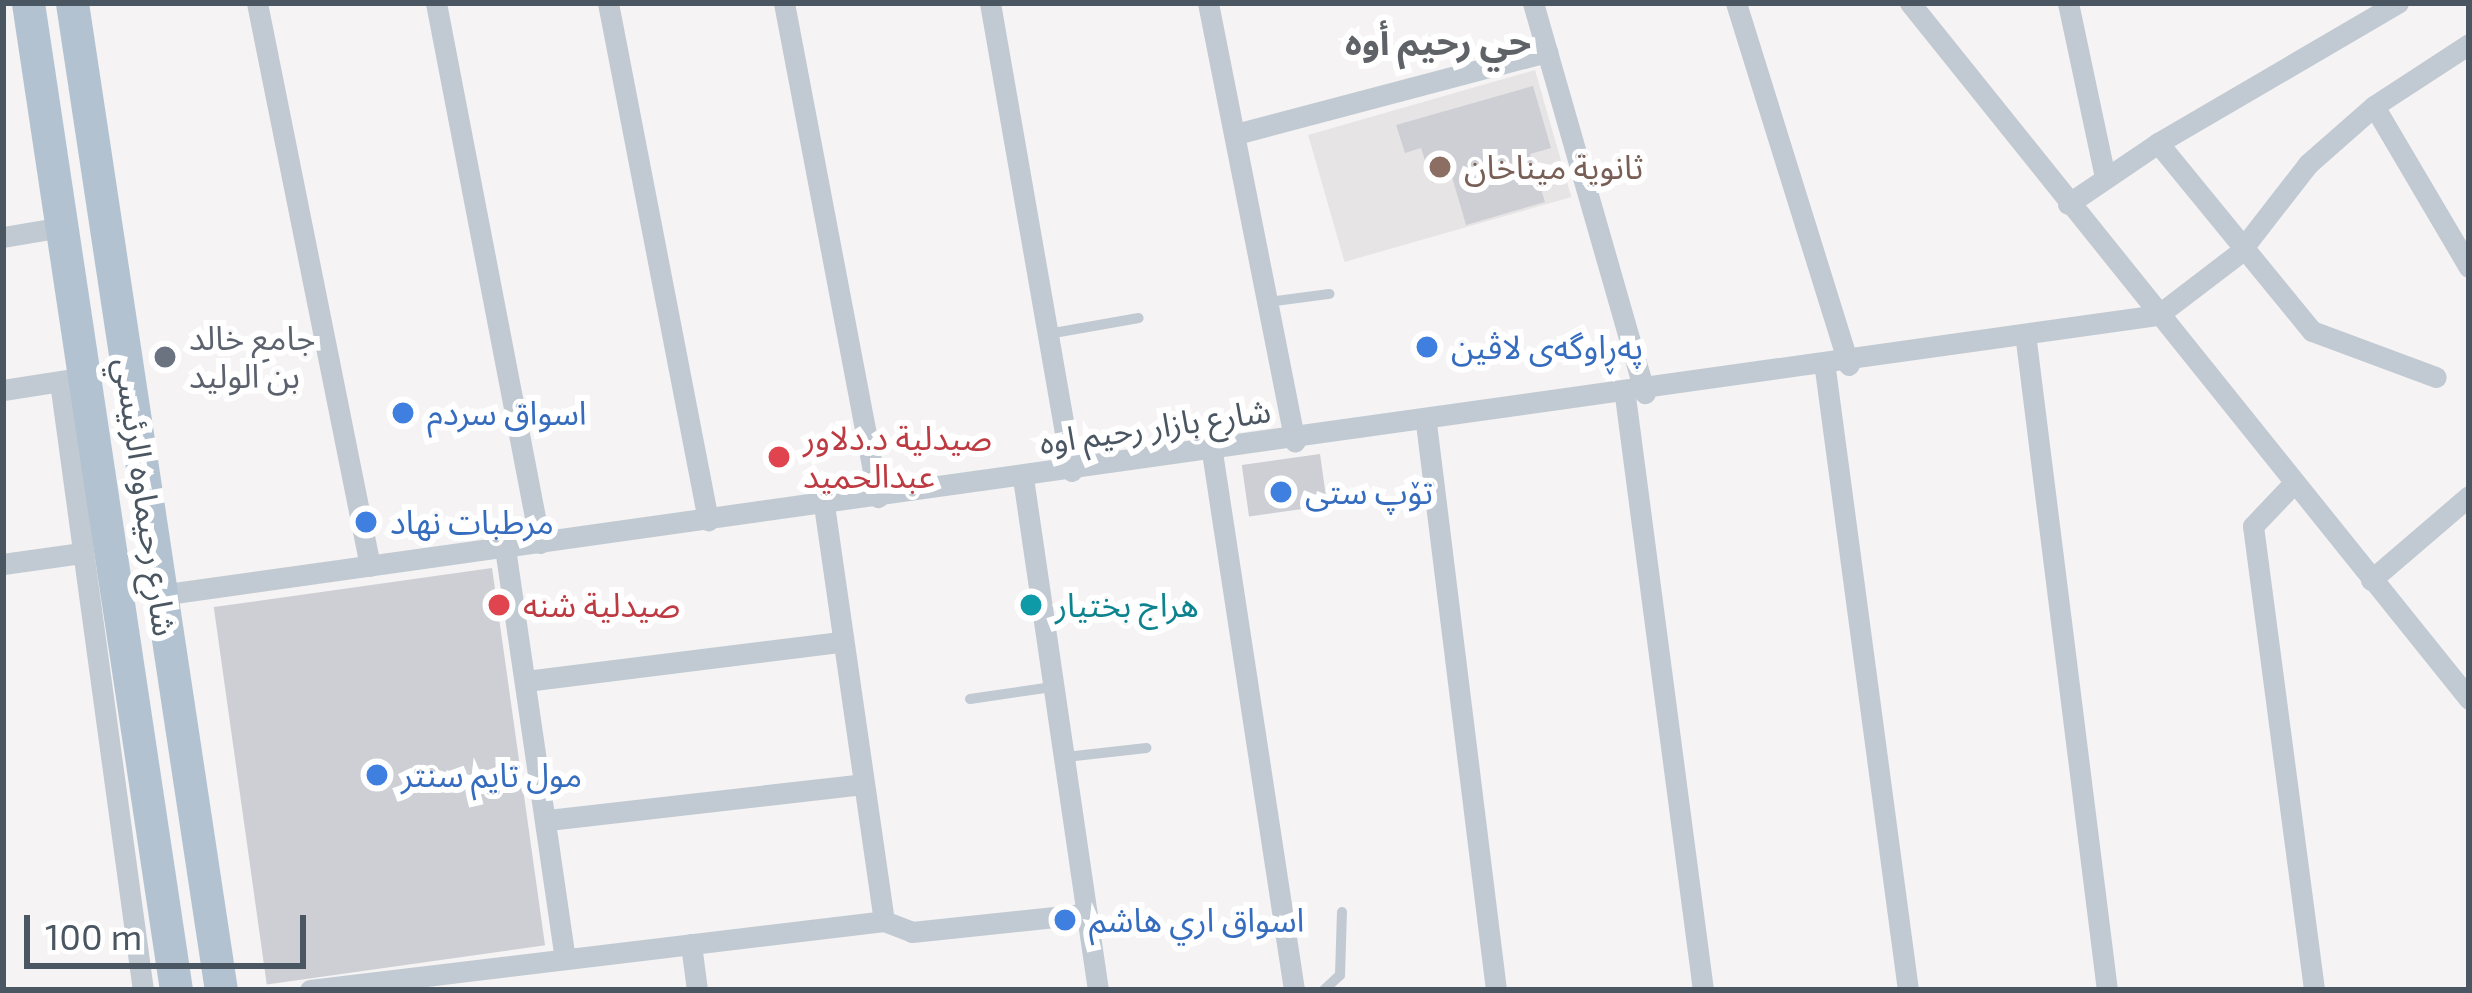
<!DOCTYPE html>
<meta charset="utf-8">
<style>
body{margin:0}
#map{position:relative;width:2472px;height:993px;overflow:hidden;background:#f5f3f3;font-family:"Exo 2","Noto Sans Arabic",sans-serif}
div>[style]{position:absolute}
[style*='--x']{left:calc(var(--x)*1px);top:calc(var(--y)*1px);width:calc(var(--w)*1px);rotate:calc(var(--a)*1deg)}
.education>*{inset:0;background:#e6e4e5;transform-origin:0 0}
.building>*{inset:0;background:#cdcfd5;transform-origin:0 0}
.lane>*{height:10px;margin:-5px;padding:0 5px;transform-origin:5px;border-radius:5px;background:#c1cad2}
.street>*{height:21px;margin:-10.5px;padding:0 10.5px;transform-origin:10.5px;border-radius:10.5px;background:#c1cad2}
.primary>*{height:33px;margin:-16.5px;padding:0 16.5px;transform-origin:16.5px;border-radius:16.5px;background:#b3c2d1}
.dots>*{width:33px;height:33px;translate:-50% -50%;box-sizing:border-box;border:6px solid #fff;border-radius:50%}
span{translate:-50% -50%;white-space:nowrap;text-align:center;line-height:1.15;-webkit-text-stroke:12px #fff;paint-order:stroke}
.education-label{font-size:33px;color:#785e54}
.left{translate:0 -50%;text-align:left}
.worship-label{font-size:33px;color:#5b616d}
.shop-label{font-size:33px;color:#366cbe}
.street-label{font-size:33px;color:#4a5661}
.health-label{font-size:33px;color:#be3a42}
.culture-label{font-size:33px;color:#0d838f}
.neighbourhood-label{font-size:36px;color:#5f6368;font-weight:700}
.frame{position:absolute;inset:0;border:6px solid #4a5661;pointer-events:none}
.scale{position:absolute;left:24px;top:915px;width:282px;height:54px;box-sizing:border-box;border:6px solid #4a5661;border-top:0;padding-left:15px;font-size:36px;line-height:42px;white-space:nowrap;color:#4a5661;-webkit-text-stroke:9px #fff;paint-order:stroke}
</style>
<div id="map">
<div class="education">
<div style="left:1535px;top:70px;width:132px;height:236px;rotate:74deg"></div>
</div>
<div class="building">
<div style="clip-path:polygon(1533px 86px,1551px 148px,1530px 154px,1545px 202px,1466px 225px,1452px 177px,1432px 183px,1421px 148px,1405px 153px,1396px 125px)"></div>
<div style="left:1320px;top:454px;width:52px;height:79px;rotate:82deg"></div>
<div style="left:492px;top:568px;width:381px;height:281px;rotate:82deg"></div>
</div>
<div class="lane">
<div style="--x:1268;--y:302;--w:62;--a:-7.5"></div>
<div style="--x:1048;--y:334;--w:92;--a:-10"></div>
<div style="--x:970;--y:699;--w:83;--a:-8.3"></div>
<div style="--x:1066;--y:757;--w:81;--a:-6.4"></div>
<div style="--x:1324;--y:990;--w:22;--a:-43"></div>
<div style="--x:1340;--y:975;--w:63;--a:-88.2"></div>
</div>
<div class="street">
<div style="--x:257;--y:3;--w:574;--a:78.65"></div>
<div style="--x:436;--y:3;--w:550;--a:79.1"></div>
<div style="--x:608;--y:3;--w:527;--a:79.05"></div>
<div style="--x:784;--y:3;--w:503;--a:79.23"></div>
<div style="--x:990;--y:3;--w:475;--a:80.1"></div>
<div style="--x:1208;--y:3;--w:447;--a:78.8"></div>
<div style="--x:1533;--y:3;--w:406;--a:74"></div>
<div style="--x:1736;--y:3;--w:379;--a:72.7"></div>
<div style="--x:1910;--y:3;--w:893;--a:51.23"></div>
<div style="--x:2068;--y:3;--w:178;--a:78"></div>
<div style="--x:2469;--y:44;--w:113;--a:146.9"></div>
<div style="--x:2374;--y:106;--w:187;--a:59.5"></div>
<div style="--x:1236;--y:134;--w:322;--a:-14.8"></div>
<div style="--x:2158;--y:143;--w:278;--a:-30.3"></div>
<div style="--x:2068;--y:204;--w:109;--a:-34.1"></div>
<div style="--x:2158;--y:143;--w:243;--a:50.7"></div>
<div style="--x:2312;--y:331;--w:132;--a:20.4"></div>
<div style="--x:3;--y:237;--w:60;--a:-9.6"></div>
<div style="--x:2026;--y:341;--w:654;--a:82.89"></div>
<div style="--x:1825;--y:369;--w:627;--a:82.39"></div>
<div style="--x:60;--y:382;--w:614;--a:82.23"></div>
<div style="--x:3;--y:390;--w:72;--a:-8.8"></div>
<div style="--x:1625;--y:396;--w:599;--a:82.52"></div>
<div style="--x:1426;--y:423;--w:571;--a:82.96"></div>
<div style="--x:1212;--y:452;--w:544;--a:81.33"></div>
<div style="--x:1023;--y:478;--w:517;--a:81.67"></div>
<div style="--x:2291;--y:486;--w:55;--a:133.5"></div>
<div style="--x:2253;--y:526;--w:468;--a:82.5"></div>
<div style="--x:824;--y:505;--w:420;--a:81.8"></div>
<div style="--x:884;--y:921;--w:30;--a:21"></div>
<div style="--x:912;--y:932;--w:172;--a:-6"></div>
<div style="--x:505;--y:548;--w:415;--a:81.7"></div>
<div style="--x:3;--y:564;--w:79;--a:-8"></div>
<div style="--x:2371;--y:580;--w:129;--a:-40.6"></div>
<div style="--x:160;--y:595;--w:2018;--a:-7.98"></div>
<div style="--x:2158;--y:315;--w:102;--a:-37.4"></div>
<div style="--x:2239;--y:253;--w:113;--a:-52.2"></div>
<div style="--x:2308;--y:164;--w:88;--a:-41.3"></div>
<div style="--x:526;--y:681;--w:317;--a:-7.1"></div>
<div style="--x:548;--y:820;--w:317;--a:-6.5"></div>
<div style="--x:691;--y:944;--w:46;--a:82.6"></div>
<div style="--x:310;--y:990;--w:578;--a:-6.85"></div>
</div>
<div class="primary">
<div style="--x:28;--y:3;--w:998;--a:81.47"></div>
<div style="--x:72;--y:3;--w:998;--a:81.42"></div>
</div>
<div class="dots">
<div style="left:1440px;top:167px;background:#8d6e63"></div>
<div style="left:1427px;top:347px;background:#3f7fe0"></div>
<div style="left:165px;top:357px;background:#6b7280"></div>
<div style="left:403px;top:413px;background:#3f7fe0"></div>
<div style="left:779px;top:457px;background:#e0444e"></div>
<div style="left:1281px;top:492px;background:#3f7fe0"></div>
<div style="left:366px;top:522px;background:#3f7fe0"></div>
<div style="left:499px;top:605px;background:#e0444e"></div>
<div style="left:1031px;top:605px;background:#0f9aa8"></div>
<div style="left:377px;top:775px;background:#3f7fe0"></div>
<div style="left:1065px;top:920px;background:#3f7fe0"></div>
</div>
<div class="education-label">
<span class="left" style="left:1464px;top:167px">ثانوية ميناخان</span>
</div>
<div class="worship-label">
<span class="left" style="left:189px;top:357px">جامع خالد<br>بن الوليد</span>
</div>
<div class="shop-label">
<span class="left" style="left:1451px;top:347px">پەڕاوگەی لاڤین</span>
<span class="left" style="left:427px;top:413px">اسواق سردم</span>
<span class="left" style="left:1305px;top:492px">تۆپ ستی</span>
<span class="left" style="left:390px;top:522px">مرطبات نهاد</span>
<span class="left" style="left:401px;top:775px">مول تايم سنتر</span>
<span class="left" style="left:1089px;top:920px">اسواق اري هاشم</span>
</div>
<div class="street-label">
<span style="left:1155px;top:426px;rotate:-8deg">شارع بازار رحيم اوه</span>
<span style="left:146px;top:497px;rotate:82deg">شارع رحيماوه الرئيسي</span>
</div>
<div class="health-label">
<span class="left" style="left:803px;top:457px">صيدلية د.دلاور<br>عبدالحميد</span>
<span class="left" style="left:523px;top:605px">صيدلية شنه</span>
</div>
<div class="culture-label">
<span class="left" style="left:1055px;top:605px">هراج بختيار</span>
</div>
<div class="neighbourhood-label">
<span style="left:1438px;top:41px">حي رحيم أوه</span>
</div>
<div class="frame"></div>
<div class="scale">100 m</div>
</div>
